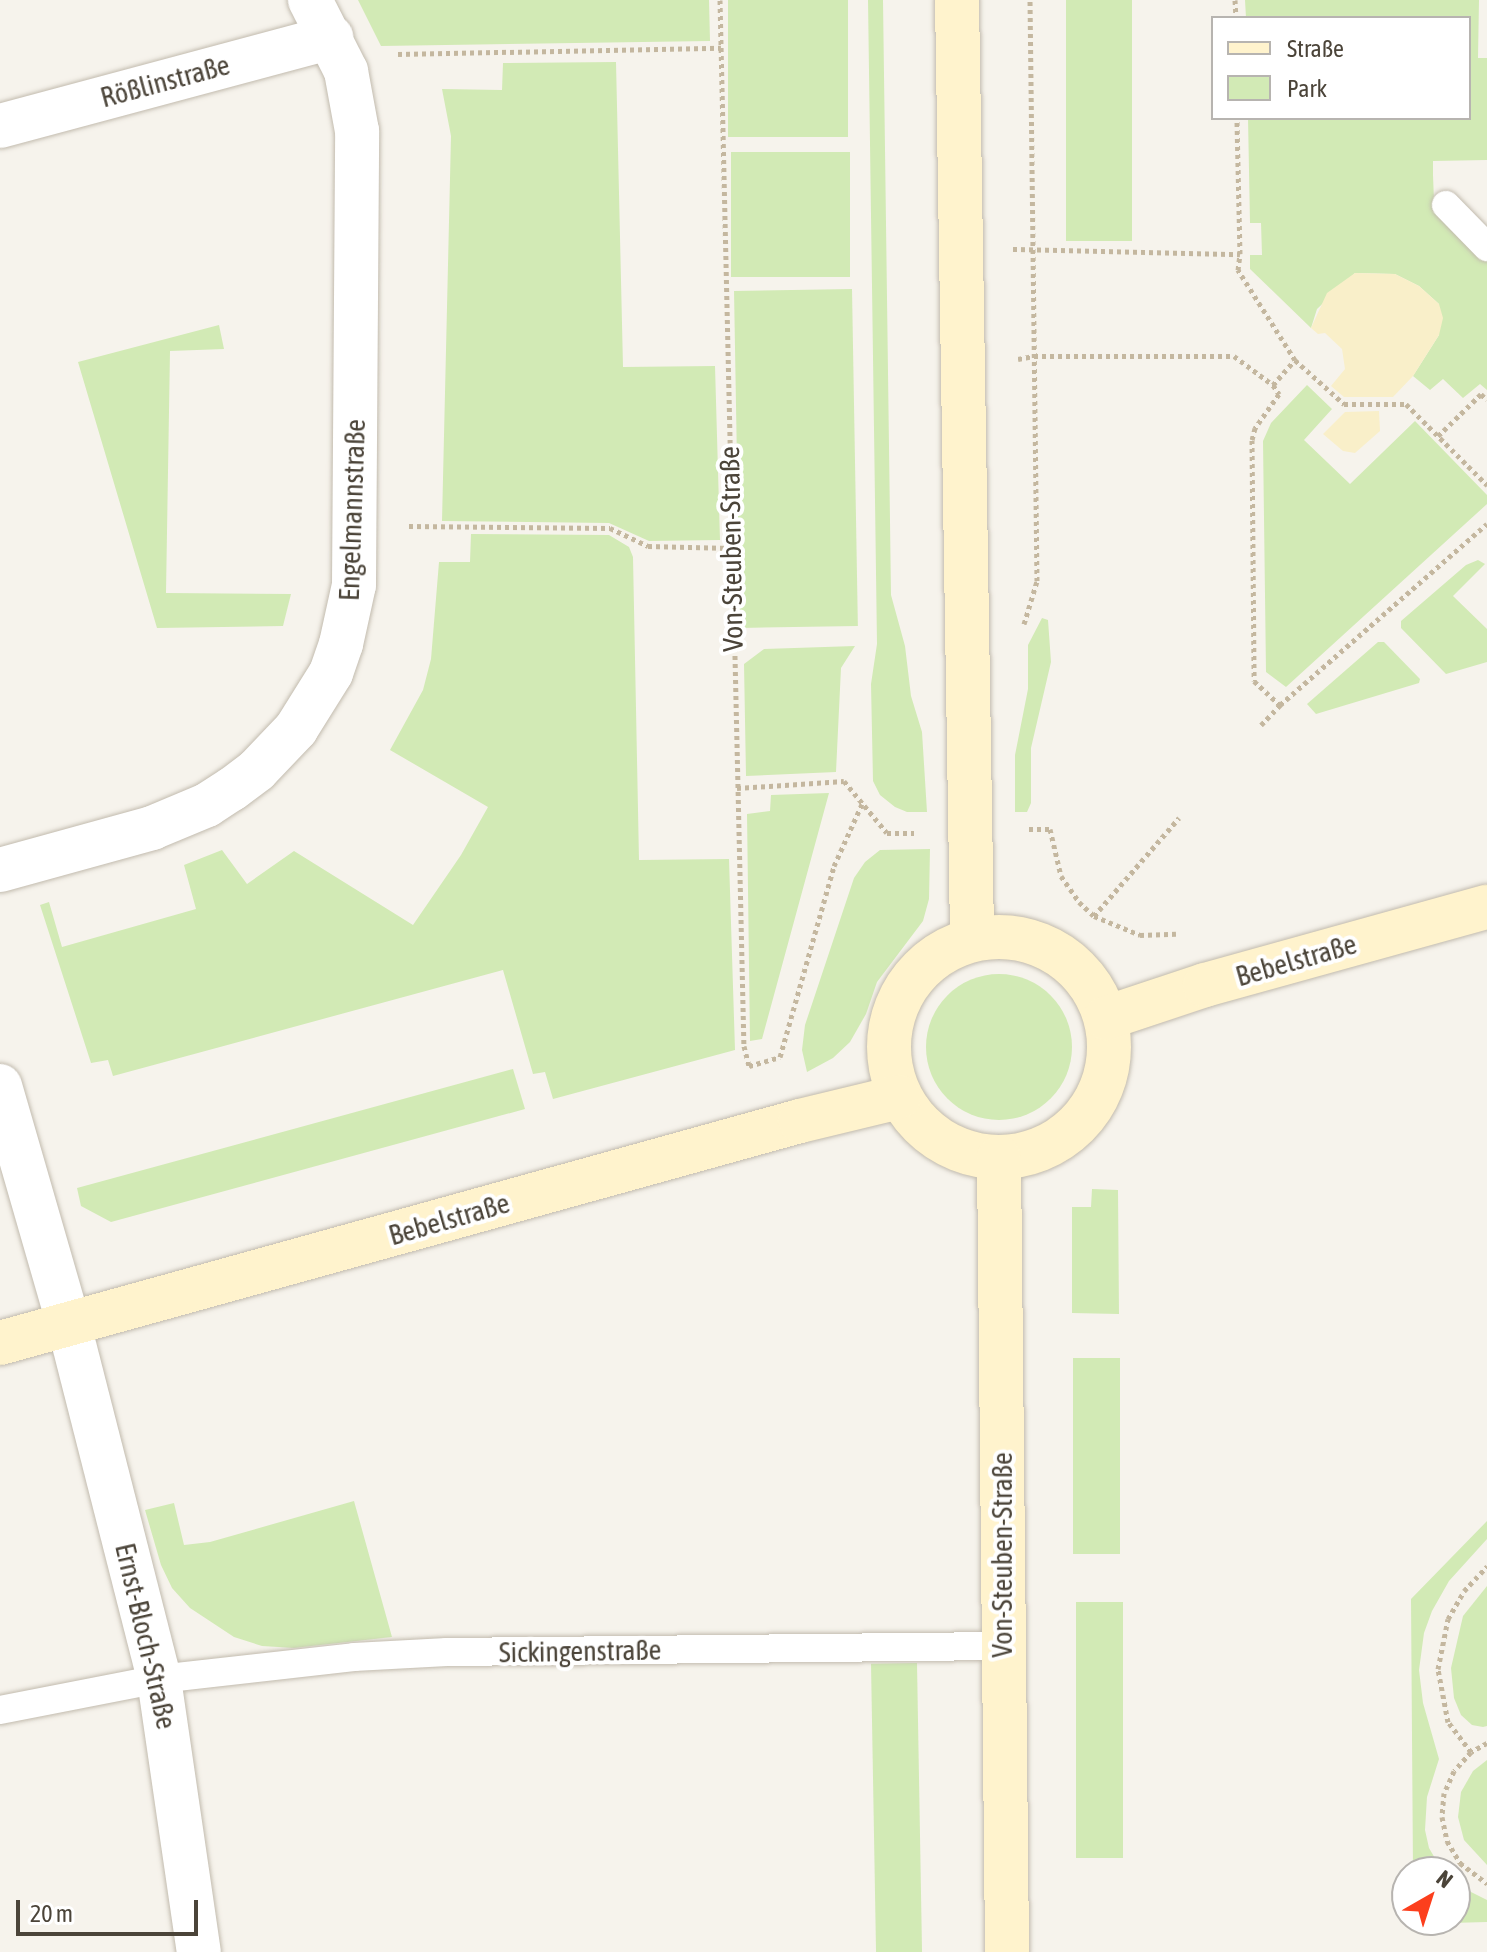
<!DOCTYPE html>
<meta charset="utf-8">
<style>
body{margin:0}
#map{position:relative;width:1487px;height:1952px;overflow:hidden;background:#f6f3ec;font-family:"Asap Condensed",sans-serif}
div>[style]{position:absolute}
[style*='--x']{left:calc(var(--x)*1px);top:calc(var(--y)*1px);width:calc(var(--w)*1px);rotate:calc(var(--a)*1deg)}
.green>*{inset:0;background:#d2eab5;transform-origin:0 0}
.round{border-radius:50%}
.sand>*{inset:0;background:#f9efc9}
.path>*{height:5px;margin-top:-2.5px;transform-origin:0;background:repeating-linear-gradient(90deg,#c4b79f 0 4px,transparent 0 8px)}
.roads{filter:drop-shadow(0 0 2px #c2bbae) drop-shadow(0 0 2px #c2bbae)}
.lane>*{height:28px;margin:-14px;padding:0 14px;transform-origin:14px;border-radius:14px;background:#fff}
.street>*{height:44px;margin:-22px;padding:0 22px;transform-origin:22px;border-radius:22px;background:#fff}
.secondary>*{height:44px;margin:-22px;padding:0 22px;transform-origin:22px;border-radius:22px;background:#fff3cd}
.secondary>.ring{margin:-22px;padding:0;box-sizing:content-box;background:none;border:44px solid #fff3cd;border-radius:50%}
span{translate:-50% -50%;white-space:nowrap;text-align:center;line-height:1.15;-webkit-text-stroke:8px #fff;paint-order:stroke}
.street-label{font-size:28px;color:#4b4439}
.legend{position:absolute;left:1211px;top:16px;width:260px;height:104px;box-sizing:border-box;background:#fff;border:2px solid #b7b4b0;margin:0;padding:10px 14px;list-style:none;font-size:24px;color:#4b4439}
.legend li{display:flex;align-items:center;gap:16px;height:40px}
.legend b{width:40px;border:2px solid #b7b4b0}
.north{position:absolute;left:1391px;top:1856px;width:80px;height:80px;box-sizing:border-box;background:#fff;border:2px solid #b7b4b0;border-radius:50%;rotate:39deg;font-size:22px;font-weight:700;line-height:32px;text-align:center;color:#4b4439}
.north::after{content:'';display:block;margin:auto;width:28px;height:36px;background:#fc3f1d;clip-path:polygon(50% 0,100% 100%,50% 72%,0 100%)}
.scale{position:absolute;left:16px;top:1900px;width:182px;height:36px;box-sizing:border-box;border:4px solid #4b4439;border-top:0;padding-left:10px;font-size:24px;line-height:28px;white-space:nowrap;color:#4b4439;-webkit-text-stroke:6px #fff;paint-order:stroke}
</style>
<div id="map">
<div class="green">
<div style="clip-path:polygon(358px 0,709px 0,710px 41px,381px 46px)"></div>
<div style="left:728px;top:0;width:120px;height:137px"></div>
<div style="clip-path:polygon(868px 0,883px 0,891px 595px,905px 646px,911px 696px,922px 732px,927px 812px,907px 812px,895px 807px,880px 795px,873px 781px,871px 684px,877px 644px)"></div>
<div style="left:1066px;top:0;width:66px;height:241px"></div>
<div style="clip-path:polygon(1245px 0,1479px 0,1478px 58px,1487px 58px,1487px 160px,1433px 161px,1433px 175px,1434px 201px,1487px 258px,1487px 390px,1480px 384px,1463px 398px,1443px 379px,1430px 390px,1413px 376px,1439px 335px,1439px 304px,1419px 286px,1395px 274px,1355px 273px,1317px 309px,1311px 328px,1250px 269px,1250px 255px,1262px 255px,1261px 223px,1250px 223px,1248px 118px,1469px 118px,1469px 18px,1246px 18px)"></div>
<div style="clip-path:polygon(616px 62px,623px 367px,715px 366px,720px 540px,649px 541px,609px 523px,442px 521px,451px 136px,442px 89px,502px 90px,503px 63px)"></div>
<div style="left:731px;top:152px;width:119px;height:125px"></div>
<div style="left:852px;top:289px;width:337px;height:118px;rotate:89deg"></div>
<div style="clip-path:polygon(219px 325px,224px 349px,170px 351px,166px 593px,291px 594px,283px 626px,157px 628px,78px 362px)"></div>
<div style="clip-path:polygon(1307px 385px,1332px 409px,1304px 440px,1350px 484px,1415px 421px,1487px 495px,1487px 504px,1286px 687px,1266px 672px,1263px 441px,1271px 423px)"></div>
<div style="clip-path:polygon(471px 534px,609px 535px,629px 547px,633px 557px,639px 860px,729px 859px,735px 1050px,553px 1099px,545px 1072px,533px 1074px,503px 970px,113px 1076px,108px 1060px,91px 1063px,40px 905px,49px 902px,62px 947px,196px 909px,184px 865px,222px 850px,247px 884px,294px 851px,413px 925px,461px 855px,488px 807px,390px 750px,423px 690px,431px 659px,439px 562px,470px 562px)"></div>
<div style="clip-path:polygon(1478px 560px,1485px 564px,1453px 596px,1487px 629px,1487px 662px,1446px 674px,1401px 628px,1401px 621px,1466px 565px)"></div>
<div style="clip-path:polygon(1042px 618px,1048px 620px,1051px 662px,1031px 748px,1031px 803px,1027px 812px,1015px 812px,1015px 755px,1028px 689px,1028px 645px)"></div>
<div style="clip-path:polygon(1378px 642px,1384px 642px,1420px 679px,1419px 683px,1316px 714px,1307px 704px)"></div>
<div style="clip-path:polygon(855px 646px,841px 668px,836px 772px,746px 776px,744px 664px,764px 649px)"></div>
<div style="clip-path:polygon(829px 793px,762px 1039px,750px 1041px,747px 814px,770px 811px,771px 795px)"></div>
<div style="clip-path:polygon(930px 849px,929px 899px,923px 921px,877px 982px,866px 1014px,850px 1042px,833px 1058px,807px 1072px,802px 1050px,805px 1025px,854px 878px,865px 862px,880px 850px)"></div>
<div class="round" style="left:926px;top:974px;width:146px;height:146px"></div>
<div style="clip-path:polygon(513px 1069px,525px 1109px,111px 1222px,81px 1206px,77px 1188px)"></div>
<div style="clip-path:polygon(1092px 1189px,1118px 1190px,1119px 1314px,1072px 1313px,1072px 1207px,1091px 1207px)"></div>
<div style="left:1073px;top:1358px;width:47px;height:196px"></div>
<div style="clip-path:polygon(354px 1501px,392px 1637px,294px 1648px,262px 1646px,234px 1637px,190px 1608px,172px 1588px,161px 1565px,145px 1510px,174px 1503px,184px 1545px,210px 1542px)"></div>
<div style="clip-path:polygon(1487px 1521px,1487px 1539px,1449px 1581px,1432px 1611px,1424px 1633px,1419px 1670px,1423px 1703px,1439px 1759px,1427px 1797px,1425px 1830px,1429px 1848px,1443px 1872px,1413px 1872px,1411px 1599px)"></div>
<div style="clip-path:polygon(1487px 1586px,1487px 1726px,1483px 1727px,1472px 1725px,1461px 1715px,1454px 1698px,1451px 1668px,1463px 1616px)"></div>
<div style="left:1076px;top:1602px;width:47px;height:256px"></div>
<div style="left:917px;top:1663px;width:289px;height:46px;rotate:89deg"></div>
<div style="clip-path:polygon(1487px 1760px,1487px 1865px,1464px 1840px,1458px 1817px,1461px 1792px,1473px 1771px)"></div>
<div style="clip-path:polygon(1455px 1884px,1487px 1900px,1487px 1922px,1414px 1924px,1414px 1920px,1455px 1920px)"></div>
</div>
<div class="sand">
<div style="clip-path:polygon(1355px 273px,1395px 274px,1419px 286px,1439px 304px,1443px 318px,1439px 335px,1413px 376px,1393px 397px,1344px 397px,1331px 386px,1345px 369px,1342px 349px,1325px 333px,1318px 334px,1311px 328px,1327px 293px)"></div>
<div style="clip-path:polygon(1379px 411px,1380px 431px,1355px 453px,1343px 451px,1323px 434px,1345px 412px)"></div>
</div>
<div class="path">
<div style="--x:720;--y:0;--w:1046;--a:88.69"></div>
<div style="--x:744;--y:1046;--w:21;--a:76"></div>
<div style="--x:749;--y:1066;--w:32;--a:-16"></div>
<div style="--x:780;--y:1057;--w:198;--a:-74.2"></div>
<div style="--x:834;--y:866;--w:68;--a:-65.7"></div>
<div style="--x:1235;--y:0;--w:18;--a:87"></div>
<div style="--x:398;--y:54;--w:323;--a:-1.1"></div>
<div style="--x:1013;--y:249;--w:227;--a:1.3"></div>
<div style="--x:1240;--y:254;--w:136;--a:-91.3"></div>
<div style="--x:1018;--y:359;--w:16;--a:-11"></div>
<div style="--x:1034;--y:356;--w:200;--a:0"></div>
<div style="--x:1234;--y:356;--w:49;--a:36.6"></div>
<div style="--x:1273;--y:385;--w:33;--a:-49"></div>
<div style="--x:1295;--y:360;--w:107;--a:-122.3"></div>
<div style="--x:1238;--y:270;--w:16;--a:-83"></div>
<div style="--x:1295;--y:360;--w:66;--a:41.9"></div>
<div style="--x:1344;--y:404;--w:62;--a:0"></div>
<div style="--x:1406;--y:404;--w:115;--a:45"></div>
<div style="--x:1273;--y:385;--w:11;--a:56"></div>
<div style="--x:1279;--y:394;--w:42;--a:125.2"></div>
<div style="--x:1255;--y:428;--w:12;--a:104"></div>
<div style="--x:1252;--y:440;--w:241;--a:89.5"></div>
<div style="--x:1254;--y:681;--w:35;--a:43"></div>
<div style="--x:1280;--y:705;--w:275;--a:-41.2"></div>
<div style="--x:1438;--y:436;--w:60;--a:-44.3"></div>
<div style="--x:1481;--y:394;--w:8;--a:45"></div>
<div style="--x:409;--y:526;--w:201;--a:0.6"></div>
<div style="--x:610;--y:528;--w:42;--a:25.3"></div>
<div style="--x:648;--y:546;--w:83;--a:1.4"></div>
<div style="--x:1024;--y:624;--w:45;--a:-73.2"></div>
<div style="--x:1037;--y:581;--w:581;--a:-90.69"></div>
<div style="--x:1261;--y:725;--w:28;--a:-46"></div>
<div style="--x:737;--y:788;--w:107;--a:-3.7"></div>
<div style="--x:844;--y:781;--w:67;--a:50.4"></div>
<div style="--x:887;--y:833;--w:27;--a:0"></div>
<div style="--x:1029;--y:829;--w:21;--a:0"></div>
<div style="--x:1050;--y:829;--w:48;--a:76.8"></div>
<div style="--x:1061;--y:876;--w:32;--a:55"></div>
<div style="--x:1079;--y:902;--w:21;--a:43"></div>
<div style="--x:1094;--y:916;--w:50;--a:22.4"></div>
<div style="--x:1140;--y:935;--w:36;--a:-2"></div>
<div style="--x:1094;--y:916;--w:130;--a:-49.1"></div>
<div style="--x:1487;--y:1743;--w:18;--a:151"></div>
<div style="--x:1471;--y:1752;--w:25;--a:132"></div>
<div style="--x:1454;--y:1771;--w:24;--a:114"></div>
<div style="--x:1444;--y:1793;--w:24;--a:95"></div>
<div style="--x:1442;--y:1817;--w:25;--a:78"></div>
<div style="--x:1447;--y:1841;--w:26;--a:59"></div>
<div style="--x:1460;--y:1863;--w:34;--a:37"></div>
<div style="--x:1471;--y:1752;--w:38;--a:-127"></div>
<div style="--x:1448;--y:1722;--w:54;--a:-100.7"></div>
<div style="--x:1438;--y:1669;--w:51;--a:-78.7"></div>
<div style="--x:1448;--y:1619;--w:32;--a:-60"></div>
<div style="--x:1464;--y:1591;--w:34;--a:-47"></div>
</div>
<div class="roads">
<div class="lane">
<div style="--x:1446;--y:205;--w:59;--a:45.7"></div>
<div style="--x:0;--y:1710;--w:162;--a:-11"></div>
<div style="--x:159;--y:1679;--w:196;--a:-6.4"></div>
<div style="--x:354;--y:1657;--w:93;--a:-3.1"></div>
<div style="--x:447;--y:1652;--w:555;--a:-0.62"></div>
</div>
<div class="street">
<div style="--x:0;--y:126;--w:343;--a:-15"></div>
<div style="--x:0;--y:870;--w:158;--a:-15.4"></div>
<div style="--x:152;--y:828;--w:60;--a:-22.7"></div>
<div style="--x:207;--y:805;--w:30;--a:-33"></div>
<div style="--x:232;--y:789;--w:31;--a:-37"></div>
<div style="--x:257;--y:770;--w:57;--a:-46.4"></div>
<div style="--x:296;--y:729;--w:66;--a:-58"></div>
<div style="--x:331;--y:673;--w:31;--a:-71"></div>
<div style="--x:341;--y:644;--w:60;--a:-77.6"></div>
<div style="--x:354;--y:585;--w:454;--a:-89.6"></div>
<div style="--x:357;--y:131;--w:61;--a:-100.4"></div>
<div style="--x:346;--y:71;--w:80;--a:-116.9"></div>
<div style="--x:0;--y:1086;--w:249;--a:73.9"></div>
<div style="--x:69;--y:1325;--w:365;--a:75.7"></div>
<div style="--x:159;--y:1679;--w:276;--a:81.7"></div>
</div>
<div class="secondary">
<div style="--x:957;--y:0;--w:937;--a:89.08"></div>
<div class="ring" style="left:889px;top:937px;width:176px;height:176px"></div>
<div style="--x:1106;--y:1018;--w:104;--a:-18.4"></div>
<div style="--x:1205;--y:985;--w:293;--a:-15.5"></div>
<div style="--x:999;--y:1158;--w:794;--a:89.42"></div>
<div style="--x:0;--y:1343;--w:830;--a:-15.51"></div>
<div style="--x:800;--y:1121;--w:102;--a:-13.6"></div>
</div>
</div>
<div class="street-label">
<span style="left:165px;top:81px;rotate:-15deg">Rößlinstraße</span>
<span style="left:352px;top:510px;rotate:-88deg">Engelmannstraße</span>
<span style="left:731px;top:549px;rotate:-91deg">Von-Steuben-Straße</span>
<span style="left:1296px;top:960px;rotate:-16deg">Bebelstraße</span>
<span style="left:449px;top:1219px;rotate:-16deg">Bebelstraße</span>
<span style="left:1002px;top:1555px;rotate:-90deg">Von-Steuben-Straße</span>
<span style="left:146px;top:1636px;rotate:77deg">Ernst-Bloch-Straße</span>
<span style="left:580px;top:1651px;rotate:-1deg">Sickingenstraße</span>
</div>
<ul class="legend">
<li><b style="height:10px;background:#fff3cd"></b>Straße</li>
<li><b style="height:22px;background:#d2eab5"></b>Park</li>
</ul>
<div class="north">N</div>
<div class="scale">20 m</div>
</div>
